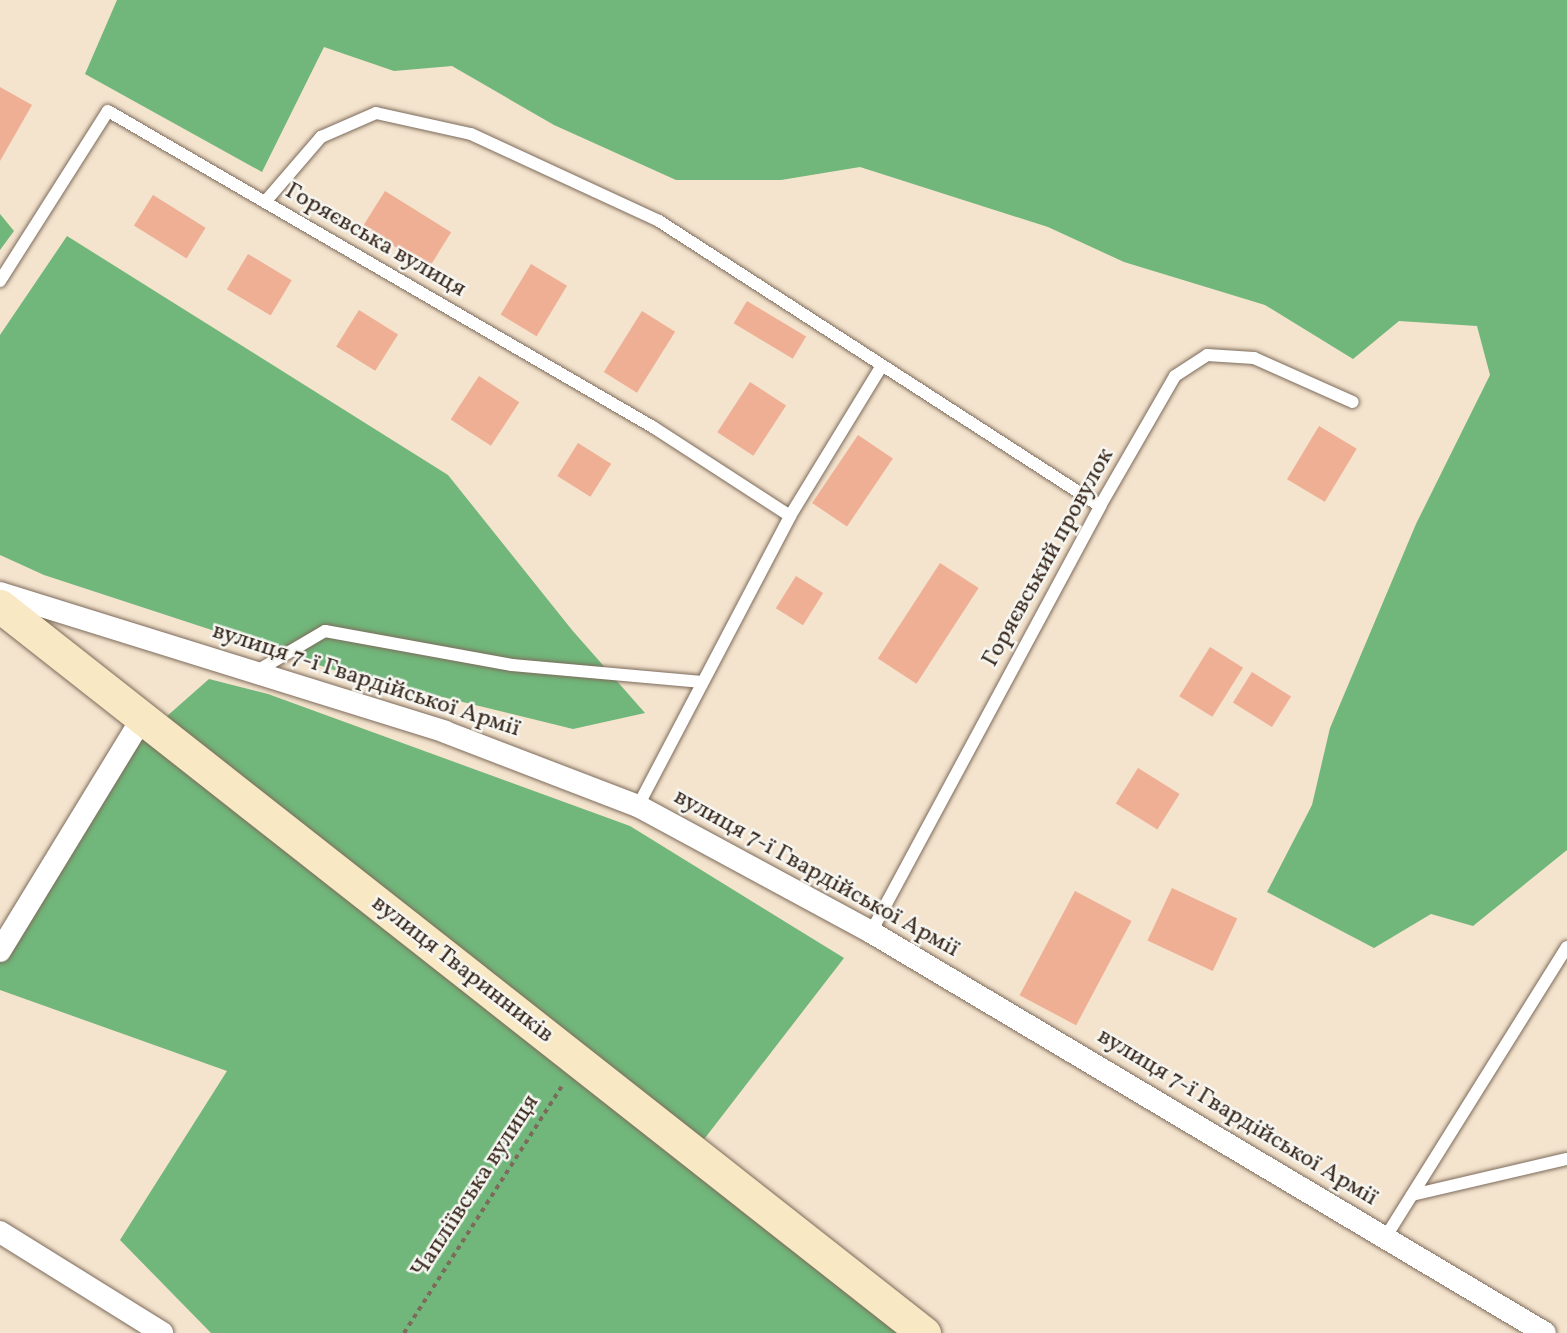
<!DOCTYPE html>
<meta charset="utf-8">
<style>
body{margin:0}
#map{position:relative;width:1567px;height:1333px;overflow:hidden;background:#f4e3cd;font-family:Vollkorn,serif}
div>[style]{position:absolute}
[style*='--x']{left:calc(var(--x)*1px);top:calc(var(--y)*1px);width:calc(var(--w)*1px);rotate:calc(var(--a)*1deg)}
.forest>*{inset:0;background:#71b67a}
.building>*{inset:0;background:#eeaf95;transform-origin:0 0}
.path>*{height:4px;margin-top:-2px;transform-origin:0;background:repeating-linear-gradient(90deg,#7c6b5b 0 4.5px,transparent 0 9px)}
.roads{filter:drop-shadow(0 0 2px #7c6b5b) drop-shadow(0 0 2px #7c6b5b)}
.lane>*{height:12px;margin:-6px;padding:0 6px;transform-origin:6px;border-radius:6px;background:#fff}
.street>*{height:22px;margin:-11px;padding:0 11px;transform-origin:11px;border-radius:11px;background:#fff}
.secondary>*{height:33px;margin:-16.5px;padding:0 16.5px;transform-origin:16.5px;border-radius:16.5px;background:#f8e8c3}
span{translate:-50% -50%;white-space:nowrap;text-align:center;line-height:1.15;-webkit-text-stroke:5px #f6f6f2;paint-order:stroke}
.street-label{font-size:24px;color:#3b2a1e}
</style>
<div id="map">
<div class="forest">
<div style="clip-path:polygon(117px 0,1567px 0,1567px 850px,1473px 926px,1431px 914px,1374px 948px,1267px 892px,1312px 805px,1330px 728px,1416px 524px,1490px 375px,1477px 326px,1399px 321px,1353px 359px,1265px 305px,1124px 262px,1048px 227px,860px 167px,781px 180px,676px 180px,554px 125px,452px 66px,394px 71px,324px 47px,262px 172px,85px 74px)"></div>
<div style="clip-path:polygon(0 214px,14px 231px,0 250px)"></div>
<div style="clip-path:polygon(67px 236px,448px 475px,572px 630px,645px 713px,573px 729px,340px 672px,44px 575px,0 555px,0 335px)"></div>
<div style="clip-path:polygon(209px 679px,268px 694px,630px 826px,844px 958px,695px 1151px,924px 1333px,211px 1333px,120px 1240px,227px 1071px,0 990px,0 951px,115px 762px)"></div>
</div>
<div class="building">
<div style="clip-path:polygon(0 87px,32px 105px,0 161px)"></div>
<div style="left:385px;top:191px;width:78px;height:42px;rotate:32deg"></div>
<div style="left:153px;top:195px;width:62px;height:36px;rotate:32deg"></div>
<div style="left:248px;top:254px;width:51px;height:41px;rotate:31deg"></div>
<div style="left:531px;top:264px;width:42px;height:59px;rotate:31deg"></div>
<div style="left:747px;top:301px;width:69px;height:26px;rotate:31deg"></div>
<div style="left:359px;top:310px;width:46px;height:43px;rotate:32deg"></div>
<div style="left:642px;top:311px;width:39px;height:72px;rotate:32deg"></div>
<div style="left:479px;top:376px;width:48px;height:52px;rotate:33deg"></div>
<div style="left:750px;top:382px;width:43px;height:60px;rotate:33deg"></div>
<div style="left:1319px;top:426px;width:44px;height:62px;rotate:31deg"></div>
<div style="left:858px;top:435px;width:42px;height:82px;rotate:34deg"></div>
<div style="left:578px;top:443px;width:39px;height:39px;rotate:32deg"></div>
<div style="left:940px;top:563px;width:46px;height:114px;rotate:33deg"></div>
<div style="left:796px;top:576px;width:32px;height:38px;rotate:32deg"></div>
<div style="left:1210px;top:647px;width:39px;height:58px;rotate:32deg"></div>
<div style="left:1252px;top:672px;width:46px;height:36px;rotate:32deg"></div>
<div style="left:1138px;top:768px;width:49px;height:42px;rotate:32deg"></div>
<div style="left:1172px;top:888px;width:72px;height:58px;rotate:25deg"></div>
<div style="left:1075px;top:891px;width:64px;height:118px;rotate:28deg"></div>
</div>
<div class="path">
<div style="--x:404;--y:1333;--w:293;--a:-57.4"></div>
</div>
<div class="roads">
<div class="lane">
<div style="--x:265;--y:202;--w:86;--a:-49.3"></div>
<div style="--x:321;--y:137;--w:60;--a:-23.6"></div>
<div style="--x:376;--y:113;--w:97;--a:12.5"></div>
<div style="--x:471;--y:134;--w:207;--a:24.8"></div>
<div style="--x:659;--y:221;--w:525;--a:32.87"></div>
<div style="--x:0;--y:281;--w:201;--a:-57.6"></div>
<div style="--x:108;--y:111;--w:630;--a:30.11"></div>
<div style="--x:653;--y:427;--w:163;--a:33"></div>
<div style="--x:257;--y:671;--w:79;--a:-30.5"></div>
<div style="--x:325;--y:631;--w:190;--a:10.3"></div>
<div style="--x:512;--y:665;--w:191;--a:5.1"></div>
<div style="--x:638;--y:806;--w:327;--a:-62.3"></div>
<div style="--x:790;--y:516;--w:175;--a:-58.6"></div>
<div style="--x:871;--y:932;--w:484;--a:-61.7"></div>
<div style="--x:1100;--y:506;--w:150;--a:-60"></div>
<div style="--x:1175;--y:376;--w:38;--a:-33"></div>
<div style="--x:1207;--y:355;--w:47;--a:3.7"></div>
<div style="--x:1254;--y:358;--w:108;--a:24"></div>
<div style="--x:1412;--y:1195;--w:159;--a:-13.1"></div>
<div style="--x:1385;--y:1238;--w:343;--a:-58"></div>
</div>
<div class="street">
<div style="--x:0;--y:593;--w:466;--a:17.3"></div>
<div style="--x:445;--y:732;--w:207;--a:21"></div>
<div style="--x:638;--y:806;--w:265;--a:28.4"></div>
<div style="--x:871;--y:932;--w:784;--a:30.75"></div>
<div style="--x:0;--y:951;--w:274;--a:-58.6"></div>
<div style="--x:0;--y:1232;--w:191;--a:31.9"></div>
</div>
<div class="secondary">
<div style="--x:0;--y:606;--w:1176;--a:38.2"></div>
</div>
</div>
<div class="street-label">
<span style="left:375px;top:241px;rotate:30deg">Горяєвська вулиця</span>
<span style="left:1049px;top:558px;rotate:-61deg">Горяєвський провулок</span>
<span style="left:366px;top:681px;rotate:18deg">вулиця 7-ї Гвардійської Армії</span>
<span style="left:816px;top:874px;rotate:29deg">вулиця 7-ї Гвардійської Армії</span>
<span style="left:462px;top:970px;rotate:38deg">вулиця Тваринників</span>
<span style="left:1237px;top:1118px;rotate:31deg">вулиця 7-ї Гвардійської Армії</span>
<span style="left:476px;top:1187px;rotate:-57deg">Чапліївська вулиця</span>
</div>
</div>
